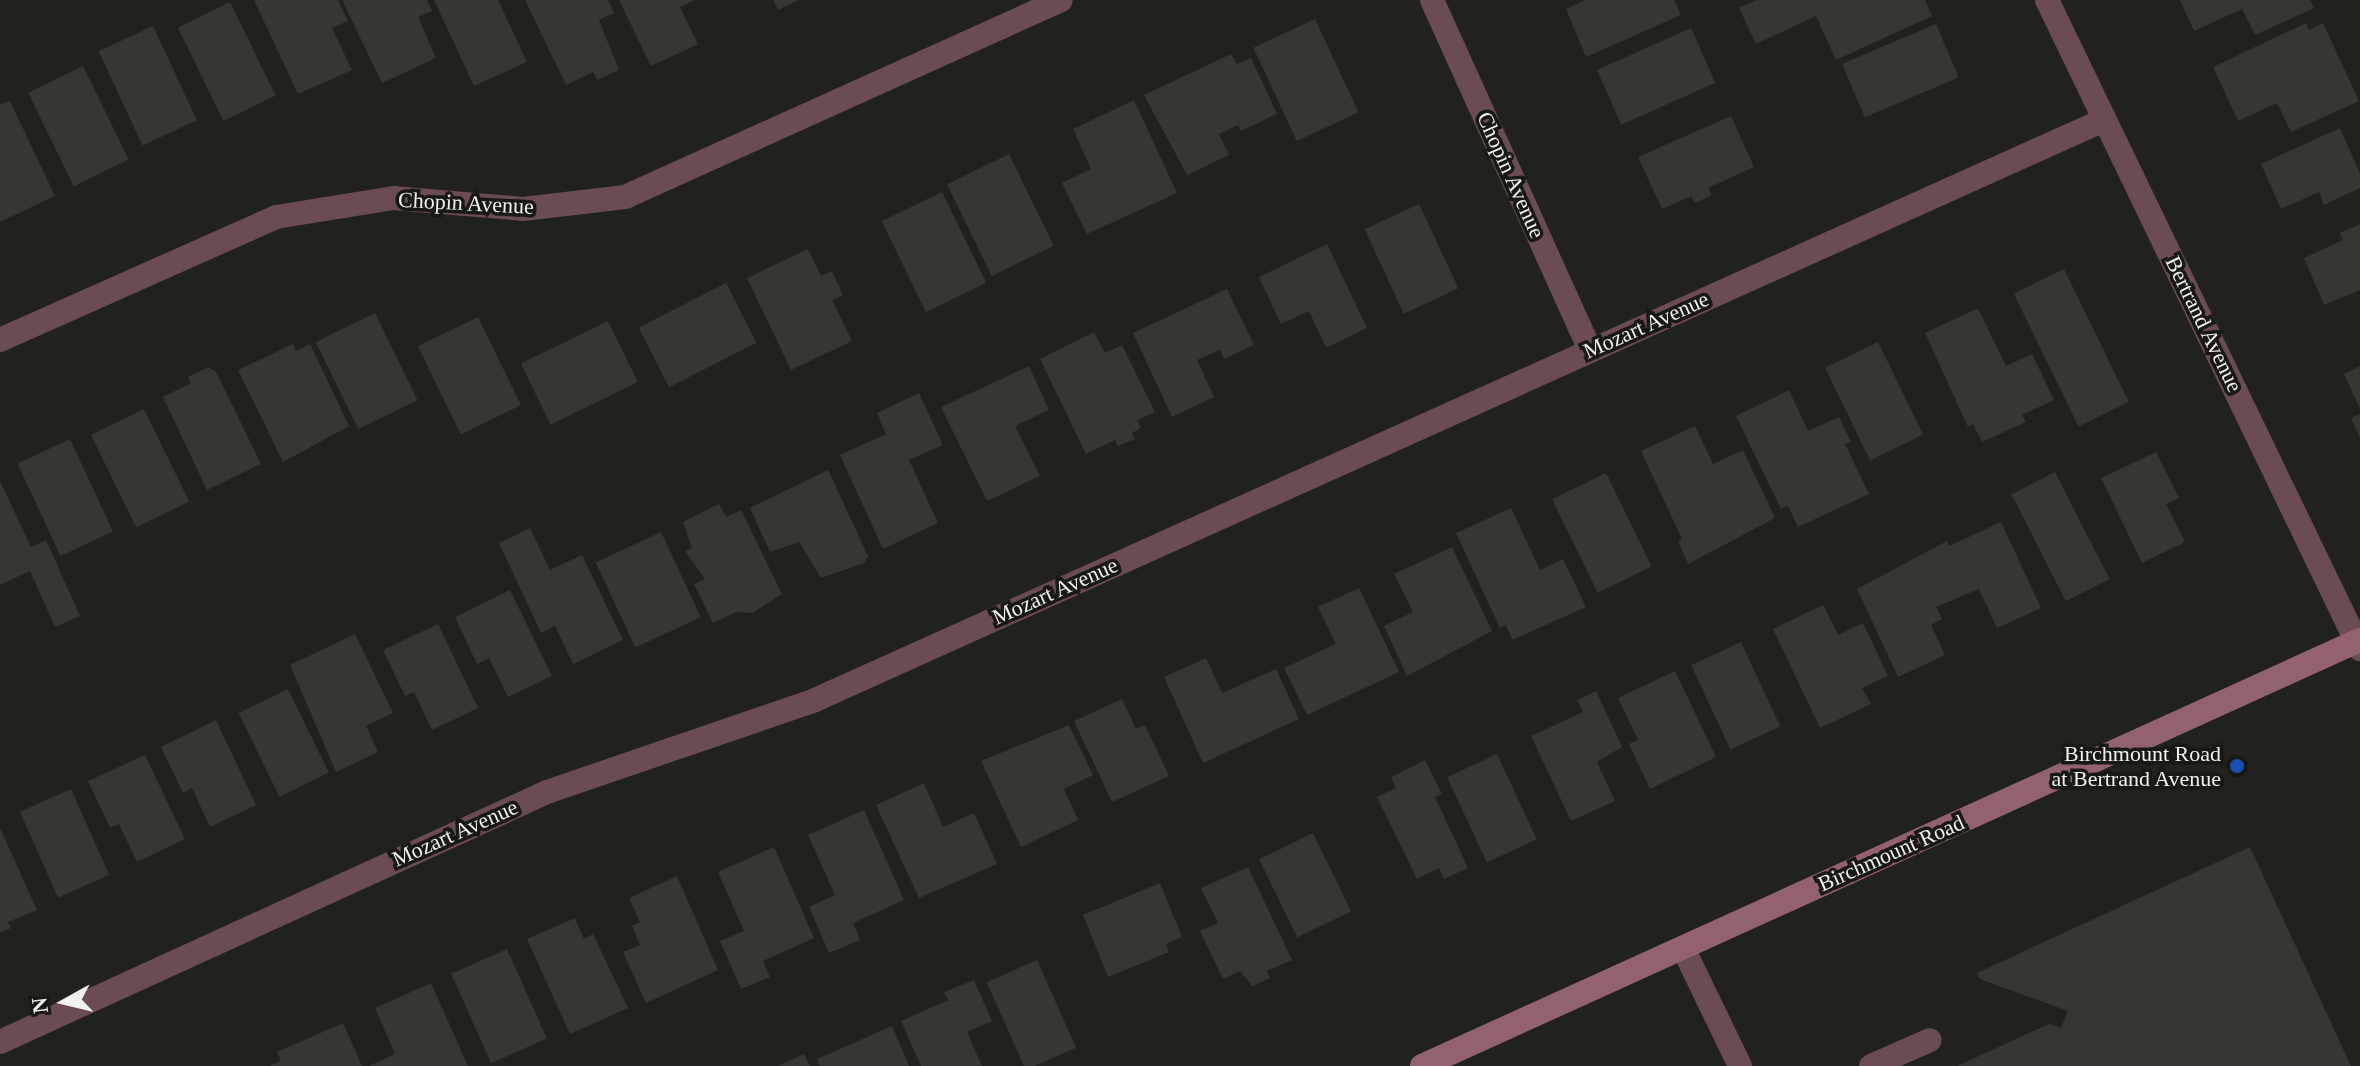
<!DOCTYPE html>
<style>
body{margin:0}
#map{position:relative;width:2360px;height:1066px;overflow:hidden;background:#21211d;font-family:"Times New Roman",serif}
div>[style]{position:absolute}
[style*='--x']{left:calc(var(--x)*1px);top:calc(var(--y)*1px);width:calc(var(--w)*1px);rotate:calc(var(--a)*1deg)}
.building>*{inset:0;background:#383632;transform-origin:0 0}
.service>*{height:24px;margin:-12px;padding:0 12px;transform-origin:12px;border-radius:12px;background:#6a4c52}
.minor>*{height:24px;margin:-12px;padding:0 12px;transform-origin:12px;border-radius:12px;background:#6a4c52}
.tertiary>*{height:24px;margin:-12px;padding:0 12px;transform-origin:12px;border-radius:12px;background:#6a4c52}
.secondary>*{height:24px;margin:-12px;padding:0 12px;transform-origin:12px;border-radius:12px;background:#93636d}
.dots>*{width:22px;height:22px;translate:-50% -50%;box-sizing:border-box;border:4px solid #181814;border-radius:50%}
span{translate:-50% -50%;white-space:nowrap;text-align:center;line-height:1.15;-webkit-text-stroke:7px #181814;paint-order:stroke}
.street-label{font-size:22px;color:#f2f1ef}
.poi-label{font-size:22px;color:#f2f1ef}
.right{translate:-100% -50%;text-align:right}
.north{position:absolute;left:24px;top:962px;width:80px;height:80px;-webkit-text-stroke:6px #181814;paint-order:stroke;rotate:262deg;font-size:22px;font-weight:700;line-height:32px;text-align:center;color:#f2f1ef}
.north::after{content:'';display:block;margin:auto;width:28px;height:36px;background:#f2f1ef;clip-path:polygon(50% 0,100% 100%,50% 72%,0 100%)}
</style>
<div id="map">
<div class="building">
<div style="clip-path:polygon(254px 0,338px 0,348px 21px,332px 28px,352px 70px,298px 94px)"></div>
<div style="clip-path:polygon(342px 0,427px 0,432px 11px,418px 17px,436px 58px,382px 83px)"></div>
<div style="clip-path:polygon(434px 0,498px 0,527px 62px,474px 86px)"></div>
<div style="clip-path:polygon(525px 0,608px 0,614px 13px,599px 20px,619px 70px,597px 80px,593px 72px,566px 85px)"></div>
<div style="clip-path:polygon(619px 0,695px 0,680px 7px,698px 44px,651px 66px)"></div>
<div style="clip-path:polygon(773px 0,799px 0,778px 10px)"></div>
<div style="clip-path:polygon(1585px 0,1674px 0,1681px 15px,1586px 57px,1566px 9px)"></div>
<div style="clip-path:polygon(1756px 0,1925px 0,1932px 16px,1836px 60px,1816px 16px,1756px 44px,1739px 8px)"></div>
<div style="clip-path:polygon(2180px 0,2310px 0,2314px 8px,2255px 35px,2242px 9px,2194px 31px)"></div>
<div style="left:230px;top:2px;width:104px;height:58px;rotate:64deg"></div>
<div style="left:1315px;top:19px;width:103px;height:68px;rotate:65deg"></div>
<div style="clip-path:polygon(2306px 23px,2309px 30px,2323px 23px,2359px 101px,2291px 132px,2277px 103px,2238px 121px,2213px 67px)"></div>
<div style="left:1936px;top:24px;width:58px;height:102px;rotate:67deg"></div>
<div style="left:153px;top:26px;width:104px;height:60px;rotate:65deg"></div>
<div style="left:1691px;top:28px;width:60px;height:103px;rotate:66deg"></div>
<div style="clip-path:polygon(1231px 54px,1237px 64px,1251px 58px,1277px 114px,1241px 131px,1238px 125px,1219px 134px,1229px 155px,1187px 175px,1144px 95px)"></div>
<div style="left:83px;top:66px;width:104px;height:61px;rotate:64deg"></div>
<div style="clip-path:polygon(1134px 100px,1177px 193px,1087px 234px,1062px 183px,1091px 169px,1073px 129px)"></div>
<div style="clip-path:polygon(10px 101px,55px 196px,0 222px,0 105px)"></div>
<div style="clip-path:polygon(1731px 116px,1754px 167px,1708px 188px,1712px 195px,1695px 203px,1691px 196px,1662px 209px,1638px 157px)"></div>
<div style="clip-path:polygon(2340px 128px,2360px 174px,2360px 188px,2324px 205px,2319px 192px,2281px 209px,2261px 164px)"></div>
<div style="left:1009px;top:154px;width:102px;height:69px;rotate:64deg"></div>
<div style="left:942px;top:192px;width:101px;height:67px;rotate:64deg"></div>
<div style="left:1419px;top:204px;width:93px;height:60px;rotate:65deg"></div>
<div style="clip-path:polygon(2360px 224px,2360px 290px,2324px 305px,2304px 258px,2343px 240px,2340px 233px)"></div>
<div style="clip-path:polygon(1327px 244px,1367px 328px,1326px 348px,1309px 311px,1281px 324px,1259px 277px)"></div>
<div style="clip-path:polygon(808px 249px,821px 276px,832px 271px,843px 295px,832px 300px,852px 341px,791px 370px,747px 278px)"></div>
<div style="left:2064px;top:269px;width:148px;height:56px;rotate:64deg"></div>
<div style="left:726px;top:283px;width:67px;height:98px;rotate:63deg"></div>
<div style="clip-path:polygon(1227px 289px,1254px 345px,1224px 359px,1220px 350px,1197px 360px,1214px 397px,1172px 417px,1133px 333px)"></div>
<div style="clip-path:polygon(1978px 308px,2006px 366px,2032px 354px,2054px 400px,2022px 415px,2026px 422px,1982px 442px,1973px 424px,1968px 427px,1925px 333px)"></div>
<div style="left:375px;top:313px;width:97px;height:66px;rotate:64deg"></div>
<div style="left:478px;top:317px;width:98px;height:67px;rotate:64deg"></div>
<div style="left:608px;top:321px;width:68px;height:97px;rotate:64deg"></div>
<div style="clip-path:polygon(1094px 332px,1105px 353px,1122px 345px,1155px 412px,1137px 420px,1141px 428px,1132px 433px,1135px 439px,1118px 446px,1115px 440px,1086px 454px,1040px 359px)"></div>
<div style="left:1878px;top:342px;width:103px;height:59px;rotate:64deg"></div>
<div style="clip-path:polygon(293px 344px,296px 351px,310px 344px,349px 426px,283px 462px,238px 370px)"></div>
<div style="clip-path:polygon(1029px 366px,1049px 410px,1015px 426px,1040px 476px,987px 501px,941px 407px)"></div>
<div style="clip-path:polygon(2360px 366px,2360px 409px,2344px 374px)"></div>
<div style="clip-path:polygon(209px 367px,216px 372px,261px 464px,207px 490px,163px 397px,191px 383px,188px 377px)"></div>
<div style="clip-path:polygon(1789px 390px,1808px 431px,1839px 417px,1851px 442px,1845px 444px,1869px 494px,1798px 527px,1788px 506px,1781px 509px,1736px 416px)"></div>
<div style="clip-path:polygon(919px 393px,943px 445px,909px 460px,938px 523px,883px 549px,840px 455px,886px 434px,877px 413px)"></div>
<div style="left:144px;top:409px;width:103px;height:59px;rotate:64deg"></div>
<div style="clip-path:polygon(2360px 414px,2360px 438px,2351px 418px)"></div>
<div style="clip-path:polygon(1695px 426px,1713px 464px,1743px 450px,1775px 518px,1688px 564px,1678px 541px,1682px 539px,1641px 451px)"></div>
<div style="left:70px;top:439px;width:102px;height:58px;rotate:65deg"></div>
<div style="clip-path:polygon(2156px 452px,2179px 498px,2166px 504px,2185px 542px,2142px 563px,2101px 478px)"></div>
<div style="clip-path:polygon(828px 470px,868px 556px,864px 563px,821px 578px,799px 542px,770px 552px,750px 508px)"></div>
<div style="left:2055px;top:472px;width:120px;height:49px;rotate:63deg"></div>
<div style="left:1606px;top:473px;width:104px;height:60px;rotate:64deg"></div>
<div style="clip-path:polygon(0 481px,31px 547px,46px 540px,80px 616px,55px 627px,30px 571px,0 585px)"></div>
<div style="clip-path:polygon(719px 504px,726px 517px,741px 510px,782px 594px,752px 613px,736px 612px,713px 623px,694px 584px,705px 579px,685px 551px,692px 548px,683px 522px)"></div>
<div style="clip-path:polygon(1511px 508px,1540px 570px,1563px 559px,1586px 607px,1512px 640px,1506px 625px,1500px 628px,1456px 533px)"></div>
<div style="clip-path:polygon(2001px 522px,2041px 608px,1997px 628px,1979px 589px,1936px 607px,1942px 619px,1931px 625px,1945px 655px,1898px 677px,1857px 589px,1947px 541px,1949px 546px)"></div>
<div style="clip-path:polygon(530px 528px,550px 570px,582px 555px,623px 640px,573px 664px,555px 626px,541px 633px,499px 543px)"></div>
<div style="left:661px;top:532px;width:94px;height:72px;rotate:65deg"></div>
<div style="clip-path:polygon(1452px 547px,1492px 631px,1407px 676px,1384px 626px,1413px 612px,1394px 574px)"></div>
<div style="clip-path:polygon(1359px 588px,1399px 672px,1307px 715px,1284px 668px,1336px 644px,1318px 607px)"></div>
<div style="clip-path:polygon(510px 590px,552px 676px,508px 697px,489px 658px,477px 664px,455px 617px)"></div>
<div style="clip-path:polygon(1823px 605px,1838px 635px,1863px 623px,1888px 676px,1862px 688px,1871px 704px,1820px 728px,1773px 629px)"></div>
<div style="clip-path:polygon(438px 624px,478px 708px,432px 730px,414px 692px,405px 696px,383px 650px)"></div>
<div style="clip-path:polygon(355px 634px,393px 713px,366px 726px,378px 752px,336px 772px,290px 665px)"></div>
<div style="left:1741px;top:642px;width:93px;height:55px;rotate:65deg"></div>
<div style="clip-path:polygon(1206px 658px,1222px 693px,1276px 669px,1299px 719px,1203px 763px,1164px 677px)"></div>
<div style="clip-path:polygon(1675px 671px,1716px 757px,1650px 789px,1629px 744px,1638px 740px,1618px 698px)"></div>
<div style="left:288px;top:689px;width:93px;height:55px;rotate:64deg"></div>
<div style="clip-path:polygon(1596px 691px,1622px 747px,1597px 762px,1615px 801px,1571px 821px,1531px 736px,1583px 712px,1577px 700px)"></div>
<div style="clip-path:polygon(1122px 699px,1136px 729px,1145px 725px,1169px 776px,1112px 802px,1074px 721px)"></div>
<div style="clip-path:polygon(216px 720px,256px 805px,210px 827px,192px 788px,183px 793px,161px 747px)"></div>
<div style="clip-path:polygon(1069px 725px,1093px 775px,1064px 789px,1078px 820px,1021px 847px,981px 761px)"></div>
<div style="left:1497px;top:754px;width:94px;height:55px;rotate:65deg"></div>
<div style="clip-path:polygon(145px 755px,185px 839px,137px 862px,119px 824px,110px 828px,88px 781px)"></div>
<div style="clip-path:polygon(1425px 760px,1442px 794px,1435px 797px,1468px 868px,1444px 879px,1439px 868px,1417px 879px,1377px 797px,1396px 788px,1391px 777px)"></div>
<div style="clip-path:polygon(924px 783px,943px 827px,974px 813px,997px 864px,919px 898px,876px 805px)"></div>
<div style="left:71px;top:789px;width:94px;height:56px;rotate:66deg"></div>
<div style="clip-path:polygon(864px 810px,904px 900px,853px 923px,860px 940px,829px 953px,809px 907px,835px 895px,808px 835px)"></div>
<div style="clip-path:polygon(0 828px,37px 910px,8px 922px,11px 928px,0 933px)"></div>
<div style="left:1313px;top:833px;width:87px;height:60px;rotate:64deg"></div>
<div style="clip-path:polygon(774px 847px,814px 938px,763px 961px,770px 977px,741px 989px,720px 941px,744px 931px,718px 872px)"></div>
<div style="clip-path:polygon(2250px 847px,2351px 1066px,1957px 1066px,2049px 1024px,2061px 1028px,2068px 1011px,1980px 979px,1977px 973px)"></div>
<div style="clip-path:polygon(1248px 867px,1292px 960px,1267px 971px,1270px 978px,1252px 986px,1240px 971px,1223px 979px,1200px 931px,1218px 923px,1201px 888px)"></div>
<div style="clip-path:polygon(677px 876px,718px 970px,646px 1003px,623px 952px,640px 945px,632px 926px,640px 922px,629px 898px)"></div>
<div style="clip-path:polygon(1160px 883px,1182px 937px,1166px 944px,1169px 952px,1108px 977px,1083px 915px)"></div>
<div style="clip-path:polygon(575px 918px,584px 939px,593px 934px,628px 1008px,570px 1034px,527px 939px)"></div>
<div style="left:507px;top:949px;width:98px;height:61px;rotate:66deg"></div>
<div style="left:1037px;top:960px;width:96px;height:55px;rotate:66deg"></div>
<div style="clip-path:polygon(974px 980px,992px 1021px,967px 1032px,982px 1066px,921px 1066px,901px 1021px,948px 1000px,944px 992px)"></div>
<div style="clip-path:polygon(431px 983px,468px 1066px,369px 1066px,395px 1054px,375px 1008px)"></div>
<div style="clip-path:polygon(343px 1023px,362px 1066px,269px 1066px,281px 1061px,277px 1052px)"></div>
<div style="clip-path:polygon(892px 1026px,909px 1066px,820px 1066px,817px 1059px)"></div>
<div style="clip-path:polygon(804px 1054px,810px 1066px,778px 1066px)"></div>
</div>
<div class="service">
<div style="--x:1683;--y:948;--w:131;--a:64.2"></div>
<div style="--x:1871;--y:1066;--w:64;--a:-23.8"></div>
</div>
<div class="minor">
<div style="--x:1432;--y:0;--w:384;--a:65.7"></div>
<div style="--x:0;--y:340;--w:302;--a:-24"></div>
<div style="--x:276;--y:217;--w:119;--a:-9.2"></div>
<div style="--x:393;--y:198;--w:130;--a:4.8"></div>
<div style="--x:523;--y:209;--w:103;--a:-6.7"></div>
<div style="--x:625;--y:197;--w:478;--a:-24.3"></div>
<div style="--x:0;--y:1042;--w:601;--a:-24.56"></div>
<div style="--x:547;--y:792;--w:283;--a:-18.9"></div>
<div style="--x:815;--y:700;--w:1413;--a:-24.23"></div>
</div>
<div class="tertiary">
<div style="--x:2047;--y:0;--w:721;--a:64.25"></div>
</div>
<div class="secondary">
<div style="--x:1422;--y:1066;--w:1030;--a:-24.43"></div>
</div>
<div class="dots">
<div style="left:2237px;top:766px;background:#1a4fb4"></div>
</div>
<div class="street-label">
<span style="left:1511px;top:175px;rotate:66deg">Chopin Avenue</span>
<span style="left:466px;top:203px;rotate:3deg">Chopin Avenue</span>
<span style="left:2204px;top:324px;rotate:64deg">Bertrand Avenue</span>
<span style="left:1646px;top:325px;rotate:-24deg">Mozart Avenue</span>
<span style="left:1055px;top:591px;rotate:-24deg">Mozart Avenue</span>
<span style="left:455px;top:833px;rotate:-24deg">Mozart Avenue</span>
<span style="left:1891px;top:853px;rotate:-24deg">Birchmount Road</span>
</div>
<div class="poi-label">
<span class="right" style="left:2221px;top:766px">Birchmount Road<br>at Bertrand Avenue</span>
</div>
<div class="north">N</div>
</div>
